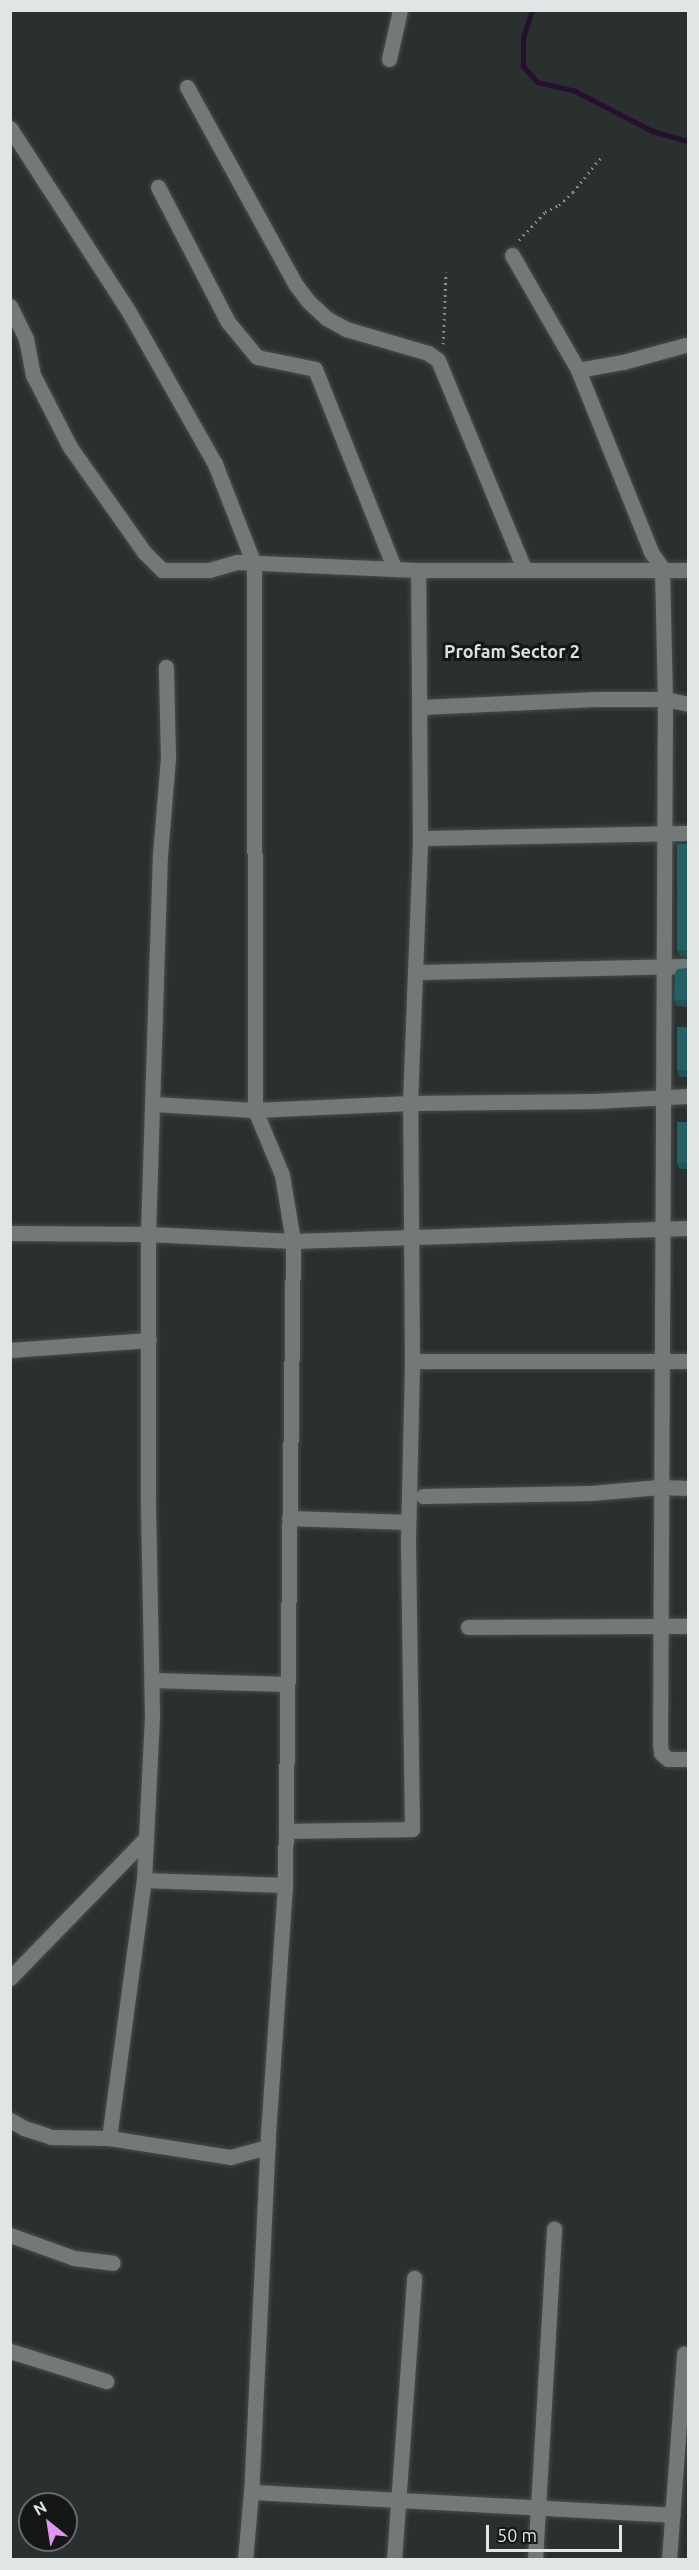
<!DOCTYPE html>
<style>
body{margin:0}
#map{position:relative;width:699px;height:2570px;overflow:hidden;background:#2a2f2f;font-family:Ubuntu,sans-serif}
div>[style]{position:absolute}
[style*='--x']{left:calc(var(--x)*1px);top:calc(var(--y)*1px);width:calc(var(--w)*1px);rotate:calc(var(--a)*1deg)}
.stream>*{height:5px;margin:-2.5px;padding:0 2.5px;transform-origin:2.5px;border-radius:2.5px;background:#27102d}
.path>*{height:3px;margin-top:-1.5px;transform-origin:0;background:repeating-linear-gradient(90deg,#8c9090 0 1.5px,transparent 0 6px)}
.roads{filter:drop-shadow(0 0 2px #494d4d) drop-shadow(0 0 2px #494d4d)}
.street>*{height:15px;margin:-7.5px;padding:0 7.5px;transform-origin:7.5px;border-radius:7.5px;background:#737979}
.secondary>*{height:15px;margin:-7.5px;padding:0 7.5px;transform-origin:7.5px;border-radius:7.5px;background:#737979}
.wall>*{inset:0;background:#205356}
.building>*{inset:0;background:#256164;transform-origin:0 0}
span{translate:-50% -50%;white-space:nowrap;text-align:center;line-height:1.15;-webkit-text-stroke:6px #151717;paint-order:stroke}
.neighbourhood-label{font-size:18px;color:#dae0e1;font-weight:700}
.frame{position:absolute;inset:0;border:12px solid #e2e5e5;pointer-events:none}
.north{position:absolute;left:18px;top:2492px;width:60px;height:60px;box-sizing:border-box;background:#151717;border:2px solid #676969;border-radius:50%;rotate:330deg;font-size:16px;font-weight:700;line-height:24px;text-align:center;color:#e2e5e5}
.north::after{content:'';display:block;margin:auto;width:21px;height:27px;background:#df98f2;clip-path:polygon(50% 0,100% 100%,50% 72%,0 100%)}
.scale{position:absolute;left:486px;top:2525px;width:136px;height:27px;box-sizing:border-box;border:3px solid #e2e5e5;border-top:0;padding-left:8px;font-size:18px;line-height:21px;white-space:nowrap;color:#e2e5e5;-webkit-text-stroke:4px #151717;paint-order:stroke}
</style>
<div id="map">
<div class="stream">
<div style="--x:532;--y:10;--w:28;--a:108"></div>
<div style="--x:523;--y:37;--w:29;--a:90"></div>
<div style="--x:523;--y:66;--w:21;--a:49"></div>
<div style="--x:537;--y:82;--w:37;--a:13"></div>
<div style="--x:573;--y:90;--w:89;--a:27.4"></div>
<div style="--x:652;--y:131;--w:37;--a:16"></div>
</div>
<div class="path">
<div style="--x:519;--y:240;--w:38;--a:-47"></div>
<div style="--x:545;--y:212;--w:16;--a:-27"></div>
<div style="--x:559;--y:205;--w:19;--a:-43"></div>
<div style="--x:573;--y:192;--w:48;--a:-51"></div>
<div style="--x:443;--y:344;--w:72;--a:-87.6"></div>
</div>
<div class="roads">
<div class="street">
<div style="--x:389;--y:59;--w:50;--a:-77.3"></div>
<div style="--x:187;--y:87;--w:226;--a:61.2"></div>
<div style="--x:296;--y:285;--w:20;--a:53"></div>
<div style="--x:308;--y:301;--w:25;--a:43"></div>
<div style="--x:326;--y:318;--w:23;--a:29"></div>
<div style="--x:346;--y:329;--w:85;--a:16.3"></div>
<div style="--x:428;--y:353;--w:12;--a:35"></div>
<div style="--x:438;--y:360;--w:226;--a:67.6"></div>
<div style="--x:158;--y:187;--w:152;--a:62.6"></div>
<div style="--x:228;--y:322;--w:45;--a:50.4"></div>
<div style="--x:257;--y:357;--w:59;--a:11.7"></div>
<div style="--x:315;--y:369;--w:214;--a:68.3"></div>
<div style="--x:512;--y:255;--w:133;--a:60.1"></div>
<div style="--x:578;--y:370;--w:196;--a:68.1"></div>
<div style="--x:651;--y:552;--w:19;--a:55"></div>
<div style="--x:662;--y:568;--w:131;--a:88.7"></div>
<div style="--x:665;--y:699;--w:1044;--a:90.27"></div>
<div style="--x:660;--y:1743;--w:10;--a:84"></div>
<div style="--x:661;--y:1753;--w:9;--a:41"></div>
<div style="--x:668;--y:1759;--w:20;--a:0"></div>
<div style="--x:10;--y:306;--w:37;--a:64"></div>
<div style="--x:26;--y:339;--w:37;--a:79"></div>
<div style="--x:33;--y:375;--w:81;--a:62.8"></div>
<div style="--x:70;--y:447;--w:128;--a:54.8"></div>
<div style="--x:144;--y:552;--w:25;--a:45"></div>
<div style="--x:162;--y:570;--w:47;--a:0"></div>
<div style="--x:209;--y:570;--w:29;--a:-16"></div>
<div style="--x:237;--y:562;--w:181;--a:2.5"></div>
<div style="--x:418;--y:570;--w:270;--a:0"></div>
<div style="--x:578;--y:370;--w:46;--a:-10.1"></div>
<div style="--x:623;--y:362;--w:64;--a:-15.3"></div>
<div style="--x:421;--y:707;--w:175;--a:-2.6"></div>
<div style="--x:596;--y:699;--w:69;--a:0"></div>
<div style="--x:665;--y:699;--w:24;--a:12"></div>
<div style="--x:420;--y:838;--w:268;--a:-1.1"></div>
<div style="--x:416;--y:972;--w:272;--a:-1.3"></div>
<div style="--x:153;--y:1104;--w:102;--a:3.4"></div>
<div style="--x:255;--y:1110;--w:155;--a:-2.6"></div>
<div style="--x:410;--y:1103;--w:185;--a:-0.6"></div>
<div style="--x:595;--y:1101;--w:93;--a:-3.1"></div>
<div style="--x:10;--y:1233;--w:138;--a:0.4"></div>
<div style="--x:148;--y:1234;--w:145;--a:2.8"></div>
<div style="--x:293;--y:1241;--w:395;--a:-1.9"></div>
<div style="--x:10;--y:1350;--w:139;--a:-4.1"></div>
<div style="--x:412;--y:1361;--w:276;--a:0"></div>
<div style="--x:423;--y:1496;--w:168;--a:-1"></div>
<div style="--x:591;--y:1493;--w:69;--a:-5"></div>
<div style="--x:660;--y:1487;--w:28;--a:2"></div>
<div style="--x:289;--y:1518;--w:119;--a:1.9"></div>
<div style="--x:468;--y:1627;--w:220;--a:-0.3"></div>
<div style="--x:152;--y:1680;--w:135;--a:1.7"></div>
<div style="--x:286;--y:1831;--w:126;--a:-0.9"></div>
<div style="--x:412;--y:1829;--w:288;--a:-90.8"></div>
<div style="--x:408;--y:1541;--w:180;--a:-88.7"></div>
<div style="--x:412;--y:1361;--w:258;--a:-90.4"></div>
<div style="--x:410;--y:1103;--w:265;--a:-87.8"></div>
<div style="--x:420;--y:838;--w:268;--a:-90.4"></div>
<div style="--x:144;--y:1880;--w:141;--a:2"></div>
<div style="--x:10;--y:1978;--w:195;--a:-45.8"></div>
<div style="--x:10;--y:2120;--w:16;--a:30"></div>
<div style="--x:24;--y:2128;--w:28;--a:18"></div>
<div style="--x:51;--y:2137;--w:58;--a:1"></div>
<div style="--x:109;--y:2138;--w:122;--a:8.9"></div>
<div style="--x:230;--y:2157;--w:39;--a:-15"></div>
<div style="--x:109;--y:2138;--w:260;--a:-82.3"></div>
<div style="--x:144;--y:1880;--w:166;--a:-87.2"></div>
<div style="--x:152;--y:1714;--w:215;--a:-91.1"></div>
<div style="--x:148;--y:1499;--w:265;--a:-90"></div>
<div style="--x:148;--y:1234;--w:379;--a:-88.2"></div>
<div style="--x:160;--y:855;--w:97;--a:-85.3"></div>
<div style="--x:168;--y:758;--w:91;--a:-91.3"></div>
<div style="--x:10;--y:2235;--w:68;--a:19.8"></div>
<div style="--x:74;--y:2258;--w:39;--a:7"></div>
<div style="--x:10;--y:2351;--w:101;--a:17.4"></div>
<div style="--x:251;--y:2492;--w:422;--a:3.1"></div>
<div style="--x:394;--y:2560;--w:283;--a:-85.9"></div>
<div style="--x:535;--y:2560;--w:332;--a:-86.7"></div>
<div style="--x:669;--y:2560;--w:207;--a:-85.8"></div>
</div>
<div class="secondary">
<div style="--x:10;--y:128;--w:219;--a:57.1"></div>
<div style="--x:129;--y:312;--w:175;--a:60.5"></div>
<div style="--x:215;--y:464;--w:107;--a:68.7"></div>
<div style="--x:254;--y:564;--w:546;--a:89.9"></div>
<div style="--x:255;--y:1110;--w:70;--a:67.4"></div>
<div style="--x:282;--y:1175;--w:67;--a:80.5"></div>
<div style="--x:293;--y:1241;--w:644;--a:90.71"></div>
<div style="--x:285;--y:1885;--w:252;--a:93.9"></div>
<div style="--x:268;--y:2136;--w:356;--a:92.7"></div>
<div style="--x:251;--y:2492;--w:68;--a:95"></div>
</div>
</div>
<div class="wall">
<div style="clip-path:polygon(688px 844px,688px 957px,680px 956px,677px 950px)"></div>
<div style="clip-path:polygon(688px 968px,688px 1007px,676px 1006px,674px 1000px)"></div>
<div style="clip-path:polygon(688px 1027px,688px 1077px,679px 1077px,677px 1070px)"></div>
<div style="clip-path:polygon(688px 1122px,688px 1169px,679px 1169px,677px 1163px)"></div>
</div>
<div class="building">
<div style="left:677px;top:844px;width:11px;height:106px"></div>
<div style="clip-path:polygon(688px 968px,688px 1000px,674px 1000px,675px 973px,677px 969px)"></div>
<div style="left:677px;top:1027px;width:11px;height:43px"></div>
<div style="left:677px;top:1122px;width:11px;height:41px"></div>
</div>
<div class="neighbourhood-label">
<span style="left:512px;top:651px">Profam Sector 2</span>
</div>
<div class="frame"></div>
<div class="north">N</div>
<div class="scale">50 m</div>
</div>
